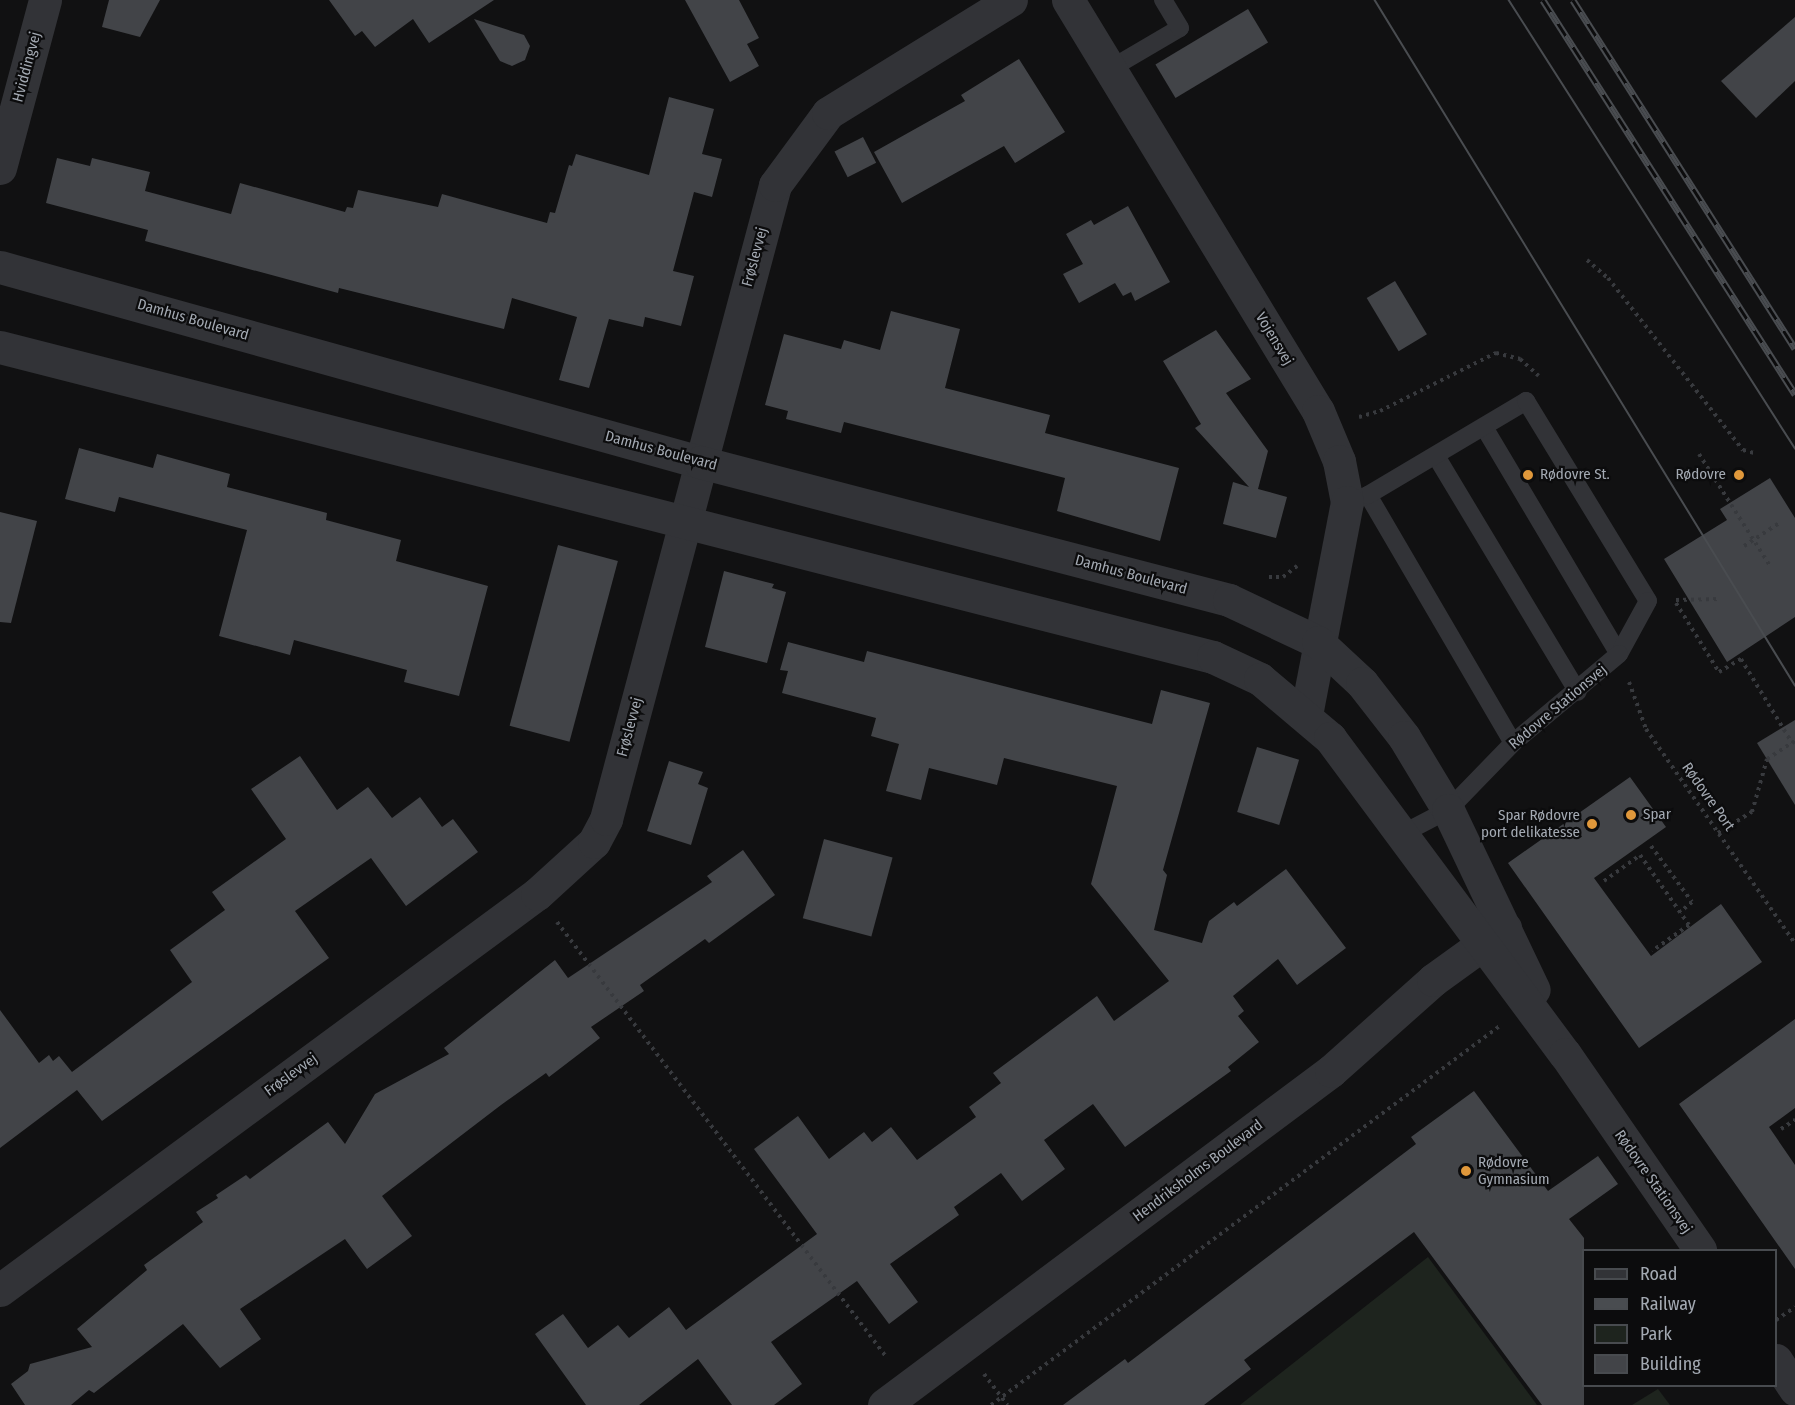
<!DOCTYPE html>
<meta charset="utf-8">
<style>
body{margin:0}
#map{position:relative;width:1795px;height:1405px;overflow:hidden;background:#111112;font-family:"Fira Sans Condensed",sans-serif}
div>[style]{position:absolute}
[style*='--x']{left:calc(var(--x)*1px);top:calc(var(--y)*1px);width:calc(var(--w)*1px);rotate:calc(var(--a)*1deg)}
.green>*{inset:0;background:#1e241e}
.building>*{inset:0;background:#424448;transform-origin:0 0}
.path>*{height:4px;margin-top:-2px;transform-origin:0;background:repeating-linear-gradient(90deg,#383a3e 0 3px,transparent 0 7.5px)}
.service>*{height:18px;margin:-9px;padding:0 9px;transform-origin:9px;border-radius:9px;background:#323337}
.minor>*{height:33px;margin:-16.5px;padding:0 16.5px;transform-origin:16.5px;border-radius:16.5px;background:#323337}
.tertiary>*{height:33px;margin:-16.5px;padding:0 16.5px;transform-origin:16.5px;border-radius:16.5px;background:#323337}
.tram>*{height:1.5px;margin:-0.75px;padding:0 0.75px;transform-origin:0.75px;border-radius:0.75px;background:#494c50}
.rail>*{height:7px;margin-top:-3.5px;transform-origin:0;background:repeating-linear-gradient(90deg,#0c0c0d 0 14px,#494c50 0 28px);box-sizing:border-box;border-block:2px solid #494c50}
.dots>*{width:16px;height:16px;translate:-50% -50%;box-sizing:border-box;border:3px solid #0c0c0d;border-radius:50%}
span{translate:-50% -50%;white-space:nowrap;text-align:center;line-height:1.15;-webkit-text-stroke:4.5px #0c0c0d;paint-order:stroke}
.street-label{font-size:15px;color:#a3a9b2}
.poi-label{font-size:15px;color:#a3a9b2}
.left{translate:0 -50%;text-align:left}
.right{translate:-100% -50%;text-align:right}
.legend{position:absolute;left:1582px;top:1249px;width:195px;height:138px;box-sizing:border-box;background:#0c0c0d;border:2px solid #484b4f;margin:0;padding:8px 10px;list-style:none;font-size:18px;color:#a3a9b2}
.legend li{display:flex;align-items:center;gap:12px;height:30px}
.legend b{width:30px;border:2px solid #484b4f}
</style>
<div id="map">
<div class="green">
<div style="clip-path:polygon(1428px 1257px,1537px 1405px,1240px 1405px)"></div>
<div style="clip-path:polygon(1658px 1389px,1670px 1405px,1632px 1405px)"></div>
</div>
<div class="building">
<div style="clip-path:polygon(109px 0,160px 0,140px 37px,102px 27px)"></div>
<div style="clip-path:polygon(329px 0,494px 0,429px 43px,413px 19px,375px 47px,362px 31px,355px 36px)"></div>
<div style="clip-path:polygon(685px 0,739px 0,759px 38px,747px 44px,759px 66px,730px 82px)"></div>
<div style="left:1248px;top:9px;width:39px;height:108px;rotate:59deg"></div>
<div style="clip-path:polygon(1795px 17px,1795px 81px,1756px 118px,1721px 81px)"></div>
<div style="clip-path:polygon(474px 19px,524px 35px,530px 46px,525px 60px,512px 66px,500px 61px)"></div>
<div style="clip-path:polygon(1019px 59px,1065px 132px,1015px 163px,1004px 146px,902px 203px,874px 152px,965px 101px,961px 95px)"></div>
<div style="clip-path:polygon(669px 97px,714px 109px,702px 154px,722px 159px,712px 197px,694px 192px,673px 271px,694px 276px,681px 326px,645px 317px,643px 327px,609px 319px,589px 388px,559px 380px,577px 317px,512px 298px,504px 329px,339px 288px,338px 293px,145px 241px,148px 230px,46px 203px,57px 158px,90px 166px,92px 158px,150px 172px,145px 191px,231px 214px,240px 183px,345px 212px,347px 207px,353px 208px,358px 190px,438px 207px,442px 194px,547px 223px,550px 212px,555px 213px,569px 165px,572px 166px,576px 154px,649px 175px)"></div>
<div style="left:863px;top:137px;width:29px;height:32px;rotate:63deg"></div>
<div style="clip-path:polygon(1128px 206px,1170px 282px,1135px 301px,1131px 292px,1123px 296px,1115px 283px,1079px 303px,1063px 274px,1083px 264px,1066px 234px,1091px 220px,1094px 225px)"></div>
<div style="left:1395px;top:281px;width:62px;height:33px;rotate:59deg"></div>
<div style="clip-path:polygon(891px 311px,960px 329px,945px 388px,1050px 415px,1045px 433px,1179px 468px,1160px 541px,1057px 511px,1065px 478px,844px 422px,841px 433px,786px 419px,788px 411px,765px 405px,784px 334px,841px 349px,844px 340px,880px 350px)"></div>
<div style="clip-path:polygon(1216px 330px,1251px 379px,1226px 393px,1268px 451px,1258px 489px,1287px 497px,1276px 538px,1223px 524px,1233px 482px,1249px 487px,1195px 428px,1201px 424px,1163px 361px)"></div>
<div style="clip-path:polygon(79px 448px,153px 468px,157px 454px,230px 474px,227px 487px,327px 513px,326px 520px,401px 540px,396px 561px,488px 586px,459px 696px,404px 682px,407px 670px,294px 640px,290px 655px,219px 636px,247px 530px,119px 497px,115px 512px,65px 499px)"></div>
<div style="clip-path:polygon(1770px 478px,1795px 518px,1795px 617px,1727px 662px,1664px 559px,1727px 520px,1720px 509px)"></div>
<div style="clip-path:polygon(0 512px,37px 521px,11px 623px,0 622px)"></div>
<div style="left:558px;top:545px;width:62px;height:187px;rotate:15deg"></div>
<div style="clip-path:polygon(724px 571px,774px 584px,772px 588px,786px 592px,767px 663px,705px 647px)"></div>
<div style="clip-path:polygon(788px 642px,864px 662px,867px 651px,1152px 724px,1161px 690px,1210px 703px,1163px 870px,1167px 875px,1154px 930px,1202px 943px,1209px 921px,1234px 902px,1237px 906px,1286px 869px,1346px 948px,1297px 985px,1278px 959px,1233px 996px,1244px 1011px,1238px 1016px,1259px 1042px,1228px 1067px,1231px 1071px,1125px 1147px,1093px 1104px,1044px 1140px,1065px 1169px,1022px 1201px,1001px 1173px,954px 1207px,959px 1215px,890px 1264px,918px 1302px,889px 1324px,857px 1281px,771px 1342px,802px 1384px,774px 1405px,732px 1405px,698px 1359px,639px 1405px,586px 1405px,535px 1334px,563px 1314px,588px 1348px,618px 1325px,629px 1338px,669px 1307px,686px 1330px,817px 1234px,754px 1149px,798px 1116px,829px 1159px,864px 1132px,872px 1142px,891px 1127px,917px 1160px,976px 1117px,969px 1107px,1001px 1083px,993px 1073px,1097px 996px,1114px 1021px,1169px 981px,1091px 884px,1117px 786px,1004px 758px,997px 785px,929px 768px,921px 800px,886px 791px,899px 744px,871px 736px,876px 718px,782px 693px,788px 671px,780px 670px)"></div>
<div style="clip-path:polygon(1795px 720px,1795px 805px,1757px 743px)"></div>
<div style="left:1257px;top:747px;width:44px;height:68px;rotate:17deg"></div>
<div style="clip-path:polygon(300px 756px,337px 810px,368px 787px,392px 818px,420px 797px,442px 827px,453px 819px,478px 852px,406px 906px,371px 858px,295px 911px,329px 958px,102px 1121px,77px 1090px,0 1148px,0 1010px,39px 1063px,49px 1055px,53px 1061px,59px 1056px,72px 1072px,192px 982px,170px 950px,225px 910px,212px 892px,286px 839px,251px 789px)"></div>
<div style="clip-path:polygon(669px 761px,703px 772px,698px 784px,708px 788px,691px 845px,647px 831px)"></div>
<div style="clip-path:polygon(1630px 777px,1666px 827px,1594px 878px,1651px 956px,1721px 904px,1762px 962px,1639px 1048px,1508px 863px)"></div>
<div style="left:824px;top:839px;width:71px;height:82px;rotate:15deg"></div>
<div style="clip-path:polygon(743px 850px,775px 895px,709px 943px,705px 939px,640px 985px,644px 991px,591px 1027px,600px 1038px,549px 1077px,546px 1073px,501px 1105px,382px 1196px,412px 1236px,367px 1269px,345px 1239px,240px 1309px,261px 1339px,220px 1368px,183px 1324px,94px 1393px,89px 1390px,71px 1405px,25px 1405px,11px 1384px,28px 1371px,30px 1364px,92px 1347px,77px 1329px,147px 1270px,144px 1265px,203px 1222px,196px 1212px,218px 1198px,216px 1195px,246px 1175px,250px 1179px,328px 1122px,345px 1144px,375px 1094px,449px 1054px,444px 1048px,555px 960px,568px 978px,712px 882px,707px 876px)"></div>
<div style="clip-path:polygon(1795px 1019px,1795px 1108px,1769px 1127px,1795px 1165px,1795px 1269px,1679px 1104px)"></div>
<div style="clip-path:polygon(1474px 1091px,1548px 1191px,1598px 1156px,1618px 1184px,1569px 1219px,1584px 1238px,1584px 1405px,1542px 1405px,1414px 1232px,1244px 1360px,1251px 1369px,1204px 1405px,1063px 1405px,1125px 1359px,1128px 1363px,1416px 1144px,1411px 1137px)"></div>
</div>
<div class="path">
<div style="--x:1587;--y:260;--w:28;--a:41"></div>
<div style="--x:1608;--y:278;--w:219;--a:51.9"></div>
<div style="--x:1743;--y:450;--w:11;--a:15"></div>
<div style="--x:1359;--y:417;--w:22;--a:-16"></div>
<div style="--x:1380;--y:411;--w:130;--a:-26.6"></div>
<div style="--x:1496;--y:353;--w:25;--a:14"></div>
<div style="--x:1520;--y:359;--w:25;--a:42"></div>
<div style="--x:1699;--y:454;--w:133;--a:57.6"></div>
<div style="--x:1744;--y:546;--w:44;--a:-33"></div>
<div style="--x:1269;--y:577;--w:14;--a:0"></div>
<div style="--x:1283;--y:577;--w:18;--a:-38"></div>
<div style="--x:1676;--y:600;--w:43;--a:-1.3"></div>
<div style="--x:1676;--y:603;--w:81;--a:58.1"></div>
<div style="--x:1719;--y:672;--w:26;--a:-31"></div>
<div style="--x:1741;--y:659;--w:98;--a:58.7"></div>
<div style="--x:1792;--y:743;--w:4;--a:-34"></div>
<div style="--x:1629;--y:682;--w:50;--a:70.1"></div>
<div style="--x:1646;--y:729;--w:261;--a:55.2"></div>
<div style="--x:1718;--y:833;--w:40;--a:-32"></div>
<div style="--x:1752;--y:812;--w:55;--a:-74.2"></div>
<div style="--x:1767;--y:759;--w:30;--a:-33"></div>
<div style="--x:1651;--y:846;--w:69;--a:53.8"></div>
<div style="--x:1692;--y:902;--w:16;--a:140"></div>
<div style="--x:1604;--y:881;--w:44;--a:-35.8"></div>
<div style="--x:1640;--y:855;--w:85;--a:55"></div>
<div style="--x:1689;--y:925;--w:45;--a:144.9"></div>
<div style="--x:557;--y:922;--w:547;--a:52.88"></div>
<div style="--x:1781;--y:1129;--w:17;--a:-33"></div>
<div style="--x:1776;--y:1320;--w:23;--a:-34"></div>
<div style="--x:984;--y:1374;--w:39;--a:53"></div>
<div style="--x:991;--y:1405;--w:636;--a:-36.69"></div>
</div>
<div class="service">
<div style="--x:1110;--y:69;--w:81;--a:-30.4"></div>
<div style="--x:1180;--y:28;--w:33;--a:-121"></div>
<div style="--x:1484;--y:427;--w:264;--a:59.3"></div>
<div style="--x:1436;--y:456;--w:275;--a:59"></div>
<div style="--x:1368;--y:495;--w:287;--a:59.7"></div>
<div style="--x:1347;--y:502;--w:22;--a:-18"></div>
<div style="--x:1368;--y:495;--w:184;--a:-30.7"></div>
<div style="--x:1526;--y:401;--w:234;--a:58.6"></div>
<div style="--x:1648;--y:601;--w:60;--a:118.7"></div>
<div style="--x:1619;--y:654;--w:138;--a:140"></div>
<div style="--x:1513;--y:743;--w:93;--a:134.1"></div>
<div style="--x:1448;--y:810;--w:52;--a:152.4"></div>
</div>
<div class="minor">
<div style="--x:1068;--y:0;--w:481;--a:58.7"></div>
<div style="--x:1318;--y:411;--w:54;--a:67.2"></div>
<div style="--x:1339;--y:461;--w:42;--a:79"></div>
<div style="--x:1347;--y:502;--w:217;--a:100.9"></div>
<div style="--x:0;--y:168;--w:174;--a:-75"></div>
<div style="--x:0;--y:1290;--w:667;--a:-36.41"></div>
<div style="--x:537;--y:894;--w:77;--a:-42.4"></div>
<div style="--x:594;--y:842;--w:26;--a:-62"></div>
<div style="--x:606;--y:819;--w:656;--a:-75.07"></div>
<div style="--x:775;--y:185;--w:89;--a:-53.6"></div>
<div style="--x:828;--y:113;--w:215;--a:-31.7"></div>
<div style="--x:884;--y:1405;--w:558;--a:-36.77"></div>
<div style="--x:1331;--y:1071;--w:137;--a:-41.7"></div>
<div style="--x:1433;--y:980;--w:89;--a:-35.8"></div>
</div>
<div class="tertiary">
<div style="--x:0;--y:267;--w:727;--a:15.57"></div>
<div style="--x:700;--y:462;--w:547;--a:14.62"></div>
<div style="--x:1229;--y:600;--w:98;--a:25.3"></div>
<div style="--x:1318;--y:642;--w:60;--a:43"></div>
<div style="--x:1362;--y:683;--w:68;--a:52.1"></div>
<div style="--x:1404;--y:737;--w:85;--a:58.9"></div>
<div style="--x:1448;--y:810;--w:199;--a:64.5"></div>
<div style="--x:0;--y:347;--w:1252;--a:14.34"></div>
<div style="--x:1213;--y:657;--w:52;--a:25.1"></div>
<div style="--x:1260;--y:679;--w:92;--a:40.1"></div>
<div style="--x:1330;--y:738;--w:394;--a:53.4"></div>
<div style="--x:1565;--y:1054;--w:238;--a:55.4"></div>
<div style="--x:1776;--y:1360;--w:35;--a:57"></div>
</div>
<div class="tram">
<div style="--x:1375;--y:0;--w:804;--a:58.49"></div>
<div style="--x:1509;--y:0;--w:532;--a:57.45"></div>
</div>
<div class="rail">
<div style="--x:1543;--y:0;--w:468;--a:57.4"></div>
<div style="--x:1573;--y:0;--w:413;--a:57.5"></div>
</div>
<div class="dots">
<div style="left:1528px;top:475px;background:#e0983b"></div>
<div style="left:1739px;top:475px;background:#e0983b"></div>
<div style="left:1631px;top:815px;background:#e0983b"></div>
<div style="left:1592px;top:824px;background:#e0983b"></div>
<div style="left:1466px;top:1171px;background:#e0983b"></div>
</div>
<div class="street-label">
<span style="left:27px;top:67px;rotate:-75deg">Hviddingvej</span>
<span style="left:755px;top:257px;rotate:-75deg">Frøslevvej</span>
<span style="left:193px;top:320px;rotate:16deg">Damhus Boulevard</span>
<span style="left:1274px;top:339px;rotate:59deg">Vojensvej</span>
<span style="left:661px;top:451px;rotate:15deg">Damhus Boulevard</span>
<span style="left:1131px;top:575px;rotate:15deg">Damhus Boulevard</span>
<span style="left:1558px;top:707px;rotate:-40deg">Rødovre Stationsvej</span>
<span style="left:630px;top:727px;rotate:-75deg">Frøslevvej</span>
<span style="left:1708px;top:797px;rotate:55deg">Rødovre Port</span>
<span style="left:291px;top:1075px;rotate:-36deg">Frøslevvej</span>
<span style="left:1198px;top:1171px;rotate:-37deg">Hendriksholms Boulevard</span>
<span style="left:1653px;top:1182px;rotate:55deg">Rødovre Stationsvej</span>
</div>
<div class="poi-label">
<span class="left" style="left:1540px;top:475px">Rødovre St.</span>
<span class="right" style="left:1726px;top:475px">Rødovre</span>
<span class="right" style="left:1580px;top:824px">Spar Rødovre<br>port delikatesse</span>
<span class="left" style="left:1643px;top:815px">Spar</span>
<span class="left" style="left:1478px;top:1171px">Rødovre<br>Gymnasium</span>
</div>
<ul class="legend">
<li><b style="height:8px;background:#323337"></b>Road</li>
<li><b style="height:8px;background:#494c50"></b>Railway</li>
<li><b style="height:16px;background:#1e241e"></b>Park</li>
<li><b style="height:16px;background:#424448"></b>Building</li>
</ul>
</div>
